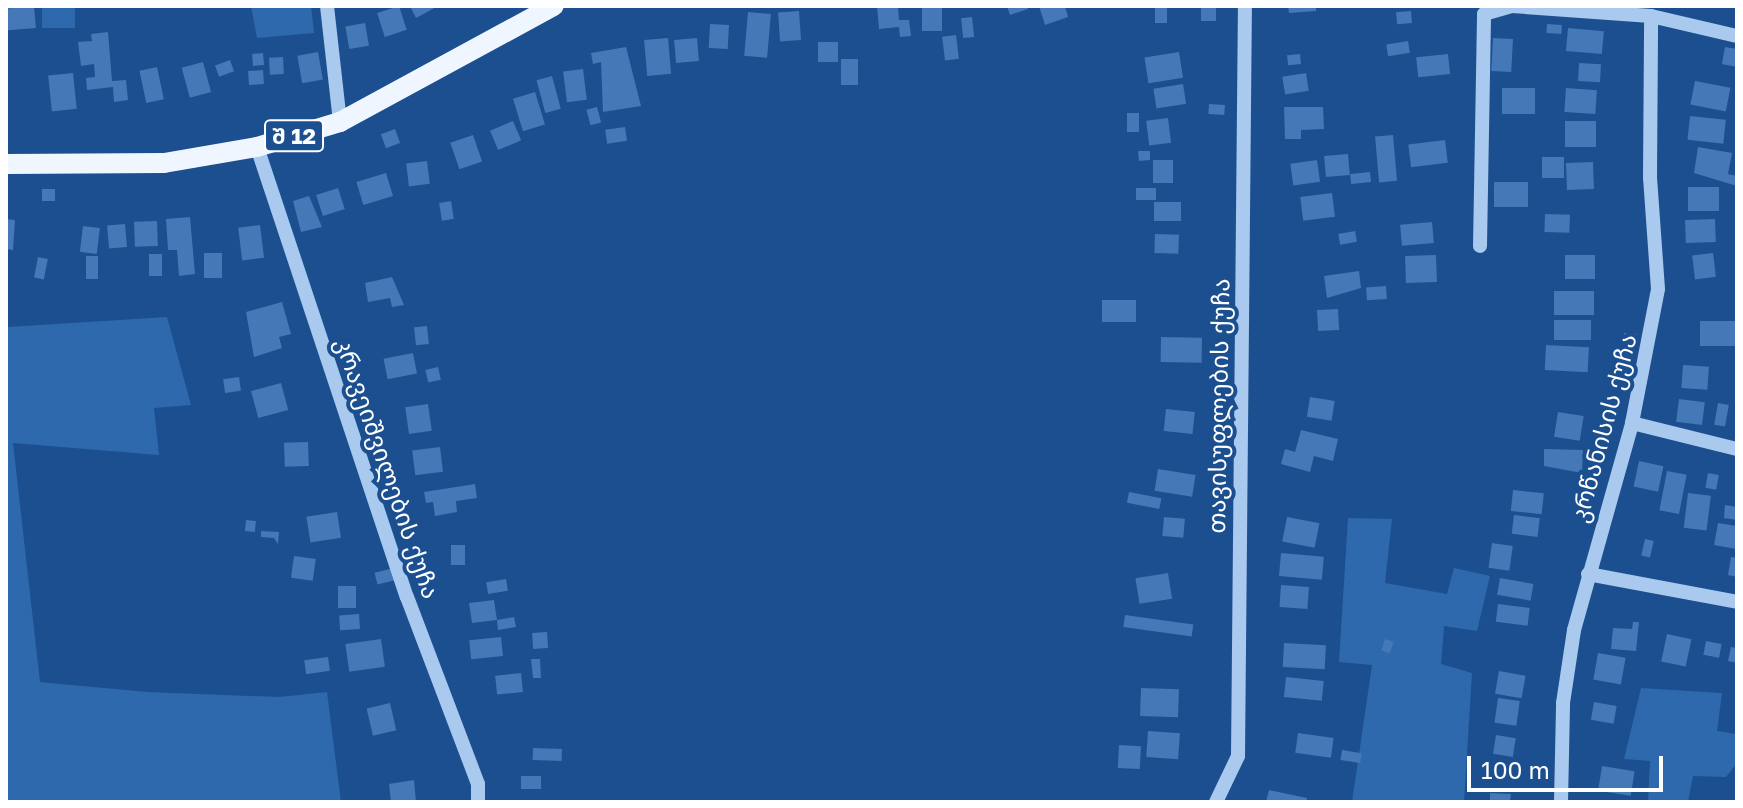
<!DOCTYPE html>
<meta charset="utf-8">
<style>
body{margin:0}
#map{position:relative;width:1743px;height:808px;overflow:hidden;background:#1b4f8f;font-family:"Golos Text","Noto Sans Georgian",sans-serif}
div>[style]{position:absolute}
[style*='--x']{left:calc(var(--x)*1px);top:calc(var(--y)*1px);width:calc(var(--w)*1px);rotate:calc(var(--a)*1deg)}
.green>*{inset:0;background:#2e69ad;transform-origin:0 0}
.building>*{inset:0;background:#4478b7;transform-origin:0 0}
.minor>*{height:14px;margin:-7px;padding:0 7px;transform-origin:7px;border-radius:7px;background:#a9c9ee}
.major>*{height:20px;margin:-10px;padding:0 10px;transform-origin:10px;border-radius:10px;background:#f0f6ff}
span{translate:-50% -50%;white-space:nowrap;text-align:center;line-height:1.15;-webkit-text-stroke:8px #1b4f8f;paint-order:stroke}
.shield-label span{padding:2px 6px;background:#1b4f8f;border:2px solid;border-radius:6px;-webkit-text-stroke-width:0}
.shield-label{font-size:22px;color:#fff;font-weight:700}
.street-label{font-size:24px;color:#fff}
.frame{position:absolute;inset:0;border:8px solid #fff;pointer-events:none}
.scale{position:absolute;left:1467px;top:756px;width:196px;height:36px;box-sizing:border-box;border:4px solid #fff;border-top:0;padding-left:10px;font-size:24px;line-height:28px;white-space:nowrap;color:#fff;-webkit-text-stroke:6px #1b4f8f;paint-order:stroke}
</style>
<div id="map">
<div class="green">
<div style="left:42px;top:6px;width:33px;height:22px"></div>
<div style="clip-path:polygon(251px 6px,311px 6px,314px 33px,257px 38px)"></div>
<div style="clip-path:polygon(6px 289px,8px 327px,167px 317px,191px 405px,154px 408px,159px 455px,13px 443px,40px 682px,147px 692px,279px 697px,327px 692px,341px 802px,6px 802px)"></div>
<div style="clip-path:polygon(1348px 518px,1392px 519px,1385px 583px,1447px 594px,1454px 568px,1490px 576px,1477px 631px,1444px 626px,1441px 664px,1472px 673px,1464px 802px,1352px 802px,1372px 665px,1339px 662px)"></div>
<div style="clip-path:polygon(1641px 688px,1722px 693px,1717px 731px,1737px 734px,1737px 763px,1726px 777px,1693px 776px,1688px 802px,1648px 802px,1650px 761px,1624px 759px)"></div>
</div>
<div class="building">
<div style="left:34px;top:6px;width:22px;height:28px;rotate:85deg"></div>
<div style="left:399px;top:6px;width:25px;height:23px;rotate:72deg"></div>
<div style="clip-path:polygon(410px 6px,438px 6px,416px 18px)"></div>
<div style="clip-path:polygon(877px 6px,898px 6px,899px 20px,909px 20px,911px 36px,900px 37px,899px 27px,879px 29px)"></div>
<div style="left:922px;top:6px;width:20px;height:25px"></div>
<div style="clip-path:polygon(1007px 6px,1027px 6px,1028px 9px,1010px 15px)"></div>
<div style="clip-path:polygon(1039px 6px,1065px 6px,1068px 17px,1045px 25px)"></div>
<div style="left:1155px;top:6px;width:12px;height:17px"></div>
<div style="left:1201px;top:6px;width:15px;height:15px"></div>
<div style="clip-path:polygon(1288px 6px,1316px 6px,1316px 11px,1289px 13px)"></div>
<div style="left:799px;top:11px;width:29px;height:21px;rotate:86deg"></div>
<div style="left:1411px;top:11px;width:12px;height:15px;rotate:85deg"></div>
<div style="left:748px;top:12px;width:23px;height:44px;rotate:5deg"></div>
<div style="left:972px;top:17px;width:20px;height:11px;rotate:84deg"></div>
<div style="left:365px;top:23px;width:23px;height:20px;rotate:80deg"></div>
<div style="left:710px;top:24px;width:19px;height:24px;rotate:3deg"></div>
<div style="left:1547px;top:24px;width:15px;height:9px;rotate:4deg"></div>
<div style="left:1568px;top:28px;width:36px;height:23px;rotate:5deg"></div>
<div style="clip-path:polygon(108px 32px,112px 81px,126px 80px,128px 100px,114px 102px,113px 87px,87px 90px,86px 78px,95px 77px,94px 64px,81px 66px,78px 42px,92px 41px,91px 34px)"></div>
<div style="left:956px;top:35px;width:24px;height:14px;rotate:83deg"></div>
<div style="left:668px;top:38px;width:36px;height:24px;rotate:85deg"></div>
<div style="left:697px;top:38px;width:23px;height:23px;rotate:85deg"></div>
<div style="left:1493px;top:38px;width:20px;height:33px;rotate:3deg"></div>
<div style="left:1408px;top:41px;width:12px;height:22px;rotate:81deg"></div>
<div style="left:818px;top:42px;width:20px;height:20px"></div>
<div style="clip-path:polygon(626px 47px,641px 106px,603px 112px,601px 62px,593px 64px,591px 53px)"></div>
<div style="clip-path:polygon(1725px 47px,1737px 49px,1737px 67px,1722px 64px)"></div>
<div style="left:318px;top:52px;width:28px;height:21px;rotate:80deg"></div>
<div style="left:1179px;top:52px;width:26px;height:35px;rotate:81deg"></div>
<div style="left:263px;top:53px;width:12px;height:11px;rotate:85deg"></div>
<div style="left:1300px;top:54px;width:10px;height:13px;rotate:84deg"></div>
<div style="left:1448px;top:54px;width:20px;height:32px;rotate:84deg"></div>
<div style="left:283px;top:57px;width:17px;height:14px;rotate:87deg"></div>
<div style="left:841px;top:59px;width:17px;height:26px"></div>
<div style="left:230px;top:60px;width:12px;height:16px;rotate:70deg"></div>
<div style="left:203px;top:62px;width:31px;height:22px;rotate:75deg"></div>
<div style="left:1579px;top:63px;width:22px;height:18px;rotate:3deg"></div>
<div style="left:157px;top:67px;width:33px;height:18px;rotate:78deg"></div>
<div style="left:583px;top:69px;width:31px;height:20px;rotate:83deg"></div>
<div style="left:263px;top:70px;width:14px;height:15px;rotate:86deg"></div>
<div style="left:73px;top:73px;width:36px;height:25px;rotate:84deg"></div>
<div style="left:1306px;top:73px;width:18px;height:24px;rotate:81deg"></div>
<div style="left:552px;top:76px;width:34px;height:16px;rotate:75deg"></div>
<div style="left:1695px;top:81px;width:36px;height:24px;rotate:11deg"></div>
<div style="left:1183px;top:84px;width:20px;height:30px;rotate:81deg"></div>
<div style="left:1502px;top:88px;width:33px;height:26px"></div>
<div style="left:1566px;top:88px;width:31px;height:24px;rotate:4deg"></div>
<div style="left:535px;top:92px;width:34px;height:23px;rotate:73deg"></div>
<div style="left:1209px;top:104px;width:16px;height:10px;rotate:4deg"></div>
<div style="left:597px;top:107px;width:16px;height:11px;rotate:75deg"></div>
<div style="clip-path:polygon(1284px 107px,1323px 107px,1324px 129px,1301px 130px,1301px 139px,1285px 139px)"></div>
<div style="left:1127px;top:113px;width:12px;height:19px"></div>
<div style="left:1690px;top:116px;width:36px;height:24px;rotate:6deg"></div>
<div style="left:1168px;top:118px;width:25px;height:22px;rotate:83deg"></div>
<div style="left:513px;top:121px;width:21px;height:25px;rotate:67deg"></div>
<div style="left:1565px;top:121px;width:31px;height:26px"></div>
<div style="left:625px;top:127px;width:14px;height:20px;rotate:82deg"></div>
<div style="left:395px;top:129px;width:15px;height:15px;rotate:70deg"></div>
<div style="left:473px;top:135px;width:28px;height:24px;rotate:71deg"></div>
<div style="left:1393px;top:135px;width:46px;height:18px;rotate:85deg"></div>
<div style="left:1445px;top:140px;width:23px;height:37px;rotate:83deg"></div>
<div style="clip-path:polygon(1698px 147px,1732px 153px,1728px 174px,1737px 176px,1737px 186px,1694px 173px)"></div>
<div style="clip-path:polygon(1138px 151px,1150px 151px,1150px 160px,1139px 161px)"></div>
<div style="left:1348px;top:154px;width:21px;height:24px;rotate:85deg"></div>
<div style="left:1542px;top:157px;width:22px;height:21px"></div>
<div style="left:1153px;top:160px;width:20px;height:23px"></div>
<div style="left:1317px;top:160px;width:22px;height:27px;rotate:82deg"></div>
<div style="left:427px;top:161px;width:23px;height:21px;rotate:83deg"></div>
<div style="left:1593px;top:162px;width:27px;height:27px;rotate:88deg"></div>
<div style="left:1370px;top:172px;width:10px;height:20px;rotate:84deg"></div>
<div style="left:386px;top:173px;width:24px;height:31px;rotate:73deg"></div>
<div style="left:1528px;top:182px;width:25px;height:34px;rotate:90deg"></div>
<div style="left:1688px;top:187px;width:31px;height:24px"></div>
<div style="left:338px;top:188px;width:22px;height:23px;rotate:72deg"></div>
<div style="left:1136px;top:188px;width:20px;height:12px"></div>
<div style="left:42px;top:189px;width:13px;height:12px"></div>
<div style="left:1332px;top:193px;width:24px;height:32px;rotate:83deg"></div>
<div style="clip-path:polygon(309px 196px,322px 227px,301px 232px,293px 201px)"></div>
<div style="left:451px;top:201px;width:18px;height:12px;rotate:81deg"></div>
<div style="left:1154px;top:202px;width:27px;height:19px"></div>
<div style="left:1545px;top:214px;width:25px;height:18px;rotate:2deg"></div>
<div style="clip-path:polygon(190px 217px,195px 274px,179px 276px,177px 250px,168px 250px,166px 219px)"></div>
<div style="clip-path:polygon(6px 219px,15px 220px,13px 250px,6px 249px)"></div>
<div style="left:1715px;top:219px;width:23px;height:30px;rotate:88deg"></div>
<div style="left:157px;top:221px;width:25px;height:23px;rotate:88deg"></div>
<div style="left:1432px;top:222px;width:21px;height:32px;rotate:85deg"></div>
<div style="left:125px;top:224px;width:23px;height:18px;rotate:85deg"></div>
<div style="left:260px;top:225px;width:33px;height:22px;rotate:83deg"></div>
<div style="left:83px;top:226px;width:17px;height:26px;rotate:7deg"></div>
<div style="left:1355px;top:231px;width:11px;height:17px;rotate:80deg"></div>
<div style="left:1155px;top:234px;width:24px;height:19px;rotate:2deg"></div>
<div style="left:204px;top:253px;width:18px;height:25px"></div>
<div style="left:1713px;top:253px;width:24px;height:21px;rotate:83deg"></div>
<div style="left:149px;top:254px;width:13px;height:22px"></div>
<div style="left:1436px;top:255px;width:27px;height:31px;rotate:88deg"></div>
<div style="left:1565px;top:255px;width:30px;height:24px"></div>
<div style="left:86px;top:256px;width:12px;height:23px"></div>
<div style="left:38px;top:257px;width:10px;height:21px;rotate:11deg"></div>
<div style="clip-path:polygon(1359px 271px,1361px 288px,1327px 298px,1324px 276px)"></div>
<div style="clip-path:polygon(392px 277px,404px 305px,392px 307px,390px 298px,368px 302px,365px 283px)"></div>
<div style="left:1386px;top:286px;width:13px;height:20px;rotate:86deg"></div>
<div style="left:1554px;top:291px;width:40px;height:24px"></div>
<div style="left:1102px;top:300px;width:34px;height:22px"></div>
<div style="clip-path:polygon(282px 302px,291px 334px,279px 337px,282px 348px,254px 357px,246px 312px)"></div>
<div style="left:1338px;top:309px;width:21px;height:21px;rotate:87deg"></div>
<div style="left:1554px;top:320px;width:37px;height:20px"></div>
<div style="left:1737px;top:321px;width:25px;height:37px;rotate:90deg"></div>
<div style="left:427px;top:326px;width:18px;height:13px;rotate:84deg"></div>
<div style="left:1624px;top:333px;width:13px;height:10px;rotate:4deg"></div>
<div style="left:1161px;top:337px;width:41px;height:25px;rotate:1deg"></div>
<div style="left:1546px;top:345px;width:43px;height:25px;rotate:3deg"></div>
<div style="left:413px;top:353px;width:21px;height:30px;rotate:79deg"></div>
<div style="left:1683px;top:365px;width:26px;height:23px;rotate:4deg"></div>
<div style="left:438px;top:367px;width:13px;height:13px;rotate:77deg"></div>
<div style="left:239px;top:377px;width:14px;height:16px;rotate:82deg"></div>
<div style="left:281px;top:383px;width:28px;height:31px;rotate:75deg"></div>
<div style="left:1310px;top:397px;width:25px;height:20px;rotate:9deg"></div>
<div style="left:1679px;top:399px;width:26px;height:23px;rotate:7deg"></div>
<div style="left:1718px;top:403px;width:11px;height:22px;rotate:10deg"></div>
<div style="left:428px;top:404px;width:27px;height:23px;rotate:82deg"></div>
<div style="left:1166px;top:409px;width:29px;height:22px;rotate:6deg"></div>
<div style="left:1558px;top:412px;width:26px;height:25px;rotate:9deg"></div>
<div style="clip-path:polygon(1301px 430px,1338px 439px,1333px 461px,1314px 456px,1310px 472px,1281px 464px,1285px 449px,1295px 452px)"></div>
<div style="left:308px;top:442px;width:24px;height:24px;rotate:88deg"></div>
<div style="left:440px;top:447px;width:25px;height:28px;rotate:83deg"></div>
<div style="clip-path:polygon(1544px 449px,1583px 450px,1582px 473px,1544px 466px)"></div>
<div style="left:1639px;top:461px;width:25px;height:26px;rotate:12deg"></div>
<div style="left:1158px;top:469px;width:38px;height:22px;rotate:9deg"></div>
<div style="left:1667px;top:471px;width:20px;height:40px;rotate:11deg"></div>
<div style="left:1708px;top:473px;width:11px;height:15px;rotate:10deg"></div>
<div style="clip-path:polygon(475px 484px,477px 498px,456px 501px,457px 512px,435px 516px,433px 502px,426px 503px,424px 492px)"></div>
<div style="left:1513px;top:490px;width:31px;height:21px;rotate:6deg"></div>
<div style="left:1129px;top:492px;width:33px;height:11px;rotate:11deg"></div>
<div style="left:1688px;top:493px;width:23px;height:35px;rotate:7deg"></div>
<div style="clip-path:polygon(1725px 505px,1737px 507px,1737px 520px,1724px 518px)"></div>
<div style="left:337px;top:512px;width:26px;height:31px;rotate:81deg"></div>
<div style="left:1514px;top:515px;width:26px;height:19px;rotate:7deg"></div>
<div style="left:1164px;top:517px;width:21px;height:19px;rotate:5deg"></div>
<div style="left:1287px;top:517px;width:33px;height:25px;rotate:11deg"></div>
<div style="left:246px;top:520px;width:10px;height:11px;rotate:6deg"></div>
<div style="clip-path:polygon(1718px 523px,1737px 526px,1736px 549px,1714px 545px)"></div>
<div style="clip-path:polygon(261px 531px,279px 532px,278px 544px,274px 538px,261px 537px)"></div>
<div style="left:1645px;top:539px;width:9px;height:17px;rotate:13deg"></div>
<div style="left:1492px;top:543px;width:21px;height:25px;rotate:8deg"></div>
<div style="left:451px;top:545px;width:14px;height:20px"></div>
<div style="left:1281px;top:553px;width:43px;height:23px;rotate:5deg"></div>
<div style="left:294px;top:556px;width:22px;height:22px;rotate:8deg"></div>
<div style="clip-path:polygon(1731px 557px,1737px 558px,1737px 577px,1728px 575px)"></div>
<div style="left:394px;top:568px;width:12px;height:20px;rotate:76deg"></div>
<div style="left:1168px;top:573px;width:26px;height:33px;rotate:81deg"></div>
<div style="left:1500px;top:578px;width:34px;height:17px;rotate:10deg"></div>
<div style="left:506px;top:579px;width:12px;height:20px;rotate:81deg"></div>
<div style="left:1281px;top:585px;width:28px;height:22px;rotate:4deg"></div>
<div style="left:338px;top:586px;width:18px;height:22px"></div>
<div style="clip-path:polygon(494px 600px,497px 620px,514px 617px,516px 627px,498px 630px,497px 620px,472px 623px,469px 603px)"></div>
<div style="left:1498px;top:604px;width:32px;height:18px;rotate:7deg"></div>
<div style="left:359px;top:614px;width:15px;height:20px;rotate:86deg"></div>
<div style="left:1125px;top:615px;width:69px;height:12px;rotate:8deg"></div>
<div style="clip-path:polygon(1633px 622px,1639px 622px,1636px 651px,1611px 649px,1613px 628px,1632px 629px)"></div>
<div style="left:547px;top:632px;width:16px;height:15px;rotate:86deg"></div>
<div style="left:1667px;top:634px;width:25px;height:28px;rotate:12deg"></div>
<div style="left:501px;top:637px;width:19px;height:32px;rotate:84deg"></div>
<div style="left:381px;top:639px;width:28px;height:36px;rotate:82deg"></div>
<div style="left:1385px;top:639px;width:9px;height:12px;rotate:18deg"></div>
<div style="left:1706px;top:641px;width:16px;height:14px;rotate:11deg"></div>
<div style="left:1284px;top:643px;width:42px;height:24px;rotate:3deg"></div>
<div style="clip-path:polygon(1731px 647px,1737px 648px,1737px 663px,1728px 661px)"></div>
<div style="left:1598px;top:653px;width:28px;height:27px;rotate:10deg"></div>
<div style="left:328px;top:657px;width:14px;height:24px;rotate:82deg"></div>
<div style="clip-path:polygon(531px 659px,540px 659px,541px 678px,533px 678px)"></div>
<div style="left:1499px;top:671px;width:27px;height:23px;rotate:10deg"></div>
<div style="left:521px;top:673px;width:19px;height:26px;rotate:84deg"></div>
<div style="left:1286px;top:677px;width:38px;height:20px;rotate:6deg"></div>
<div style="left:1141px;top:688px;width:38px;height:28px;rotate:2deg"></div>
<div style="left:1498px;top:698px;width:22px;height:25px;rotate:8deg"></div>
<div style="left:1594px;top:702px;width:23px;height:18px;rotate:10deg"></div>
<div style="left:390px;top:703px;width:28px;height:24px;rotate:77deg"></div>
<div style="left:1148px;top:731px;width:32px;height:26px;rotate:4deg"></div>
<div style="left:1298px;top:733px;width:36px;height:20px;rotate:8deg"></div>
<div style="left:1496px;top:735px;width:20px;height:19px;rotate:9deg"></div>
<div style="left:1119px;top:745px;width:22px;height:23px;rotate:3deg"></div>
<div style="left:533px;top:748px;width:29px;height:12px;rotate:2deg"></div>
<div style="left:1342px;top:750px;width:20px;height:10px;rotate:9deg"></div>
<div style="left:1602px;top:766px;width:33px;height:25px;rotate:9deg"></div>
<div style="left:521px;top:776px;width:20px;height:13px"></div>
<div style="clip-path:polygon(414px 780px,416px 802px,391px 802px,389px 784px)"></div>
<div style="clip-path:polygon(1269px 790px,1307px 798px,1306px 802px,1266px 802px)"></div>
<div style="clip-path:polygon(1490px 793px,1511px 794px,1510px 802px,1490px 802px)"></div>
</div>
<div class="minor">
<div style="--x:327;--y:6;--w:117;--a:83.6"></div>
<div style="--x:257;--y:147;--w:474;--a:71.6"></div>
<div style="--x:407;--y:597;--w:200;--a:69.2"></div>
<div style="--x:478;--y:784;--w:18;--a:90"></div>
<div style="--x:1480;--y:246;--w:232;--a:-89"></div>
<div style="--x:1484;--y:14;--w:29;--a:-16"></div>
<div style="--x:1512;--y:6;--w:139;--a:4.1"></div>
<div style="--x:1651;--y:16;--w:88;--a:13.1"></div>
<div style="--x:1632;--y:423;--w:108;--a:13.9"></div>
<div style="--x:1588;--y:574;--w:152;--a:10.6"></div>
<div style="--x:1216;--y:802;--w:51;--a:-64.4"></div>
<div style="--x:1238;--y:756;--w:750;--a:-89.47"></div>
<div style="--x:1561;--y:802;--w:99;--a:-88.8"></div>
<div style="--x:1563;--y:703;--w:74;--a:-81.4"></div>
<div style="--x:1574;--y:630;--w:215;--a:-74.3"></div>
<div style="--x:1632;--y:423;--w:136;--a:-79"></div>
<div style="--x:1658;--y:289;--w:112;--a:-94.1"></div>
<div style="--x:1650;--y:177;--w:161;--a:-89.6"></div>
</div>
<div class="major">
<div style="--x:6;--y:164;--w:158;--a:-0.4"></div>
<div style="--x:164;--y:163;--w:94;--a:-9.8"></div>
<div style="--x:257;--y:147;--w:87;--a:-16.8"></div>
<div style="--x:340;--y:122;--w:243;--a:-28.5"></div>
</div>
<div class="shield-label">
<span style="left:294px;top:136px">შ 12</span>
</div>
<div class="street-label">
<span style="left:1218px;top:406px;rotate:-89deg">თავისუფლების ქუჩა</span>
<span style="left:1603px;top:428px;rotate:-75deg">კრწანისის ქუჩა</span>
<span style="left:388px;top:468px;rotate:71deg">კრავეიშვილების ქუჩა</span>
</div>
<div class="frame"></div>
<div class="scale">100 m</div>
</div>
